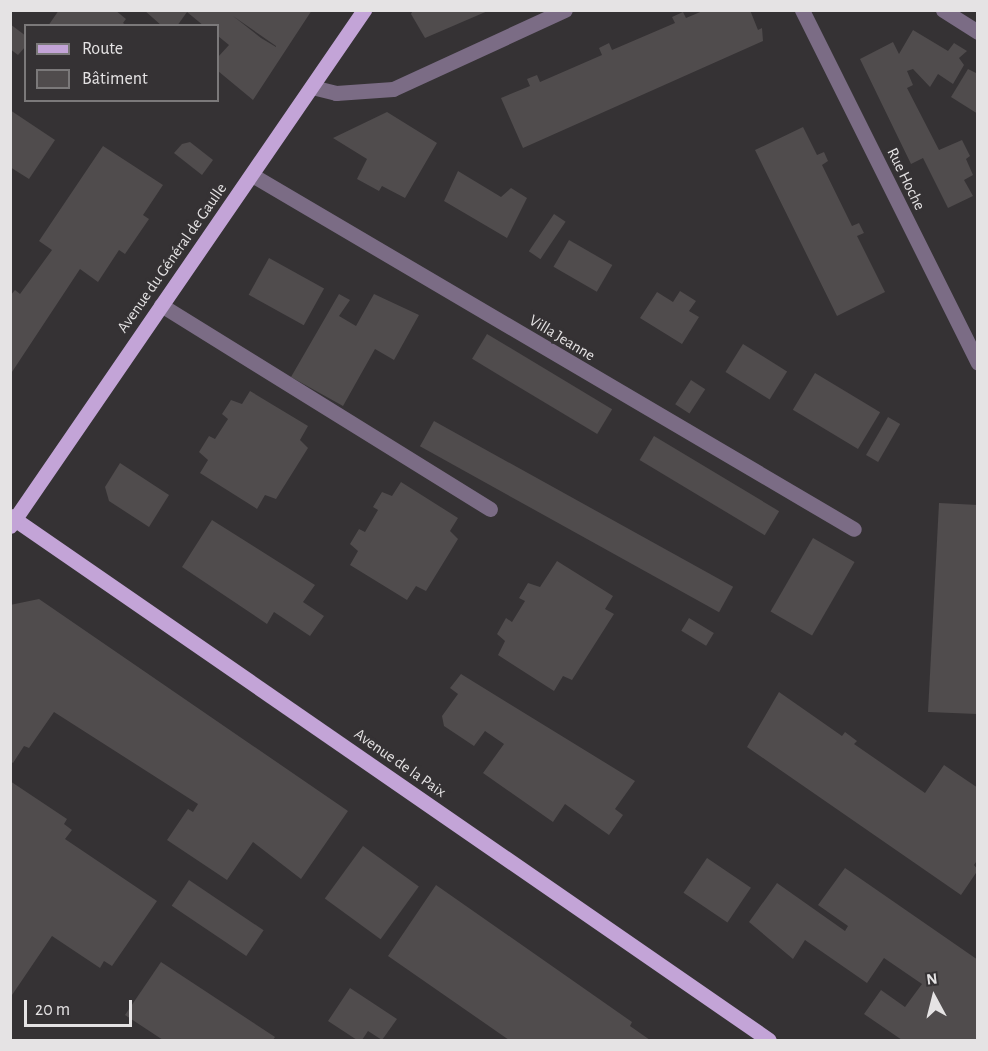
<!DOCTYPE html>
<meta charset="utf-8">
<style>
body{margin:0}
#map{position:relative;width:988px;height:1051px;overflow:hidden;background:#353234;font-family:"Alegreya Sans",sans-serif}
div>[style]{position:absolute}
[style*='--x']{left:calc(var(--x)*1px);top:calc(var(--y)*1px);width:calc(var(--w)*1px);rotate:calc(var(--a)*1deg)}
.building>*{inset:0;background:#504c4d;transform-origin:0 0}
.minor>*{height:15px;margin:-7.5px;padding:0 7.5px;transform-origin:7.5px;border-radius:7.5px;background:#7b6c85}
.major>*{height:15px;margin:-7.5px;padding:0 7.5px;transform-origin:7.5px;border-radius:7.5px;background:#c3a4d7}
span{translate:-50% -50%;white-space:nowrap;text-align:center;line-height:1.15;-webkit-text-stroke:6px #353234;paint-order:stroke}
.street-label{font-size:16px;color:#e5e3e4}
.frame{position:absolute;inset:0;border:12px solid #e5e3e4;pointer-events:none}
.legend{position:absolute;left:24px;top:24px;width:195px;height:78px;box-sizing:border-box;background:#353234;border:2px solid #7b797a;margin:0;padding:8px 10px;list-style:none;font-size:18px;color:#e5e3e4}
.legend li{display:flex;align-items:center;gap:12px;height:30px}
.legend b{width:30px;border:2px solid #7b797a}
.north{position:absolute;left:904px;top:967px;width:60px;height:60px;-webkit-text-stroke:4px #353234;paint-order:stroke;rotate:353deg;font-size:16px;font-weight:700;line-height:24px;text-align:center;color:#e5e3e4}
.north::after{content:'';display:block;margin:auto;width:21px;height:27px;background:#e5e3e4;clip-path:polygon(50% 0,100% 100%,50% 72%,0 100%)}
.scale{position:absolute;left:24px;top:1000px;width:108px;height:27px;box-sizing:border-box;border:3px solid #e5e3e4;border-top:0;padding-left:8px;font-size:18px;line-height:21px;white-space:nowrap;color:#e5e3e4;-webkit-text-stroke:4px #353234;paint-order:stroke}
</style>
<div id="map">
<div class="building">
<div style="clip-path:polygon(59px 10px,115px 10px,126px 19px,123px 23px,127px 26px,48px 26px)"></div>
<div style="clip-path:polygon(evenodd,144px 10px,312px 10px,253px 100px,218px 71px,218px 57px,229px 45px,218px 36px,218px 26px,204px 26px,187px 12px,177px 26px,162px 26px,144px 10px,233px 16px,276px 46px,276px 47px,261px 38px,233px 16px)"></div>
<div style="clip-path:polygon(413px 10px,490px 10px,425px 38px,411px 14px)"></div>
<div style="clip-path:polygon(705px 10px,750px 10px,758px 30px,762px 28px,763px 41px,523px 148px,501px 98px,530px 86px,527px 79px,537px 75px,540px 82px,602px 55px,599px 48px,609px 43px,612px 50px,675px 23px,672px 17px,683px 12px,686px 18px)"></div>
<div style="clip-path:polygon(10px 24px,26px 36px,26px 46px,18px 55px,10px 49px)"></div>
<div style="clip-path:polygon(913px 30px,948px 51px,954px 43px,967px 51px,959px 58px,964px 65px,953px 84px,938px 74px,930px 87px,913px 69px,907px 71px,913px 85px,907px 88px,939px 150px,962px 140px,970px 156px,966px 159px,973px 175px,964px 180px,973px 196px,948px 208px,923px 158px,911px 164px,860px 59px,893px 42px,899px 54px)"></div>
<div style="clip-path:polygon(968px 69px,978px 74px,978px 114px,951px 97px)"></div>
<div style="clip-path:polygon(10px 110px,55px 140px,29px 179px,10px 167px)"></div>
<div style="clip-path:polygon(387px 112px,437px 143px,405px 198px,382px 186px,379px 191px,357px 179px,367px 159px,333px 138px)"></div>
<div style="clip-path:polygon(803px 127px,817px 155px,824px 152px,828px 161px,822px 165px,852px 226px,859px 223px,864px 233px,857px 236px,885px 292px,837px 316px,755px 150px)"></div>
<div style="clip-path:polygon(190px 142px,213px 160px,202px 175px,174px 153px,182px 144px)"></div>
<div style="clip-path:polygon(103px 146px,163px 185px,143px 215px,149px 219px,125px 254px,119px 250px,98px 282px,80px 269px,10px 375px,10px 296px,15px 290px,20px 294px,52px 250px,39px 241px)"></div>
<div style="clip-path:polygon(458px 171px,501px 197px,511px 188px,527px 198px,507px 238px,444px 201px)"></div>
<div style="left:554px;top:214px;width:14px;height:45px;rotate:34deg"></div>
<div style="left:569px;top:240px;width:50px;height:31px;rotate:30deg"></div>
<div style="left:269px;top:258px;width:63px;height:42px;rotate:29deg"></div>
<div style="clip-path:polygon(680px 291px,696px 301px,689px 311px,699px 317px,682px 344px,640px 318px,657px 292px,673px 302px)"></div>
<div style="clip-path:polygon(339px 294px,350px 300px,339px 316px,356px 326px,374px 294px,419px 315px,394px 360px,375px 349px,343px 406px,291px 377px)"></div>
<div style="left:487px;top:334px;width:146px;height:29px;rotate:31deg"></div>
<div style="left:743px;top:344px;width:52px;height:33px;rotate:32deg"></div>
<div style="left:815px;top:373px;width:76px;height:43px;rotate:31deg"></div>
<div style="left:691px;top:380px;width:17px;height:29px;rotate:33deg"></div>
<div style="clip-path:polygon(250px 391px,308px 426px,300px 440px,308px 448px,276px 499px,265px 495px,257px 509px,200px 473px,208px 460px,199px 452px,209px 436px,215px 439px,228px 419px,222px 414px,231px 400px,242px 404px)"></div>
<div style="left:888px;top:417px;width:14px;height:44px;rotate:30deg"></div>
<div style="left:434px;top:421px;width:342px;height:29px;rotate:29deg"></div>
<div style="left:654px;top:436px;width:146px;height:28px;rotate:31deg"></div>
<div style="clip-path:polygon(120px 463px,169px 495px,149px 527px,109px 501px,105px 487px)"></div>
<div style="clip-path:polygon(401px 482px,458px 518px,450px 531px,458px 539px,426px 591px,416px 586px,407px 600px,350px 565px,358px 551px,350px 544px,359px 529px,365px 532px,378px 510px,373px 507px,382px 492px,392px 496px)"></div>
<div style="clip-path:polygon(939px 503px,978px 505px,977px 714px,928px 712px)"></div>
<div style="clip-path:polygon(212px 520px,315px 585px,303px 602px,324px 616px,310px 636px,274px 612px,267px 624px,182px 567px)"></div>
<div style="left:813px;top:538px;width:48px;height:85px;rotate:30deg"></div>
<div style="clip-path:polygon(557px 561px,613px 596px,605px 609px,614px 614px,572px 680px,563px 676px,554px 691px,498px 655px,505px 641px,497px 634px,506px 618px,512px 622px,525px 601px,519px 598px,528px 583px,540px 587px)"></div>
<div style="clip-path:polygon(39px 599px,348px 811px,301px 879px,253px 842px,227px 880px,167px 840px,188px 809px,193px 812px,198px 804px,54px 712px,29px 748px,24px 746px,13px 763px,10px 761px,10px 605px)"></div>
<div style="left:689px;top:618px;width:29px;height:15px;rotate:31deg"></div>
<div style="clip-path:polygon(461px 674px,635px 781px,615px 809px,623px 815px,609px 835px,565px 804px,553px 822px,483px 773px,504px 744px,485px 731px,474px 746px,444px 726px,442px 716px,458px 694px,450px 688px)"></div>
<div style="clip-path:polygon(779px 692px,842px 736px,845px 732px,857px 741px,854px 744px,925px 793px,944px 765px,978px 788px,978px 859px,974px 865px,978px 870px,961px 895px,747px 747px)"></div>
<div style="clip-path:polygon(10px 781px,67px 819px,64px 824px,72px 830px,65px 839px,157px 901px,112px 966px,104px 961px,100px 968px,52px 936px,10px 998px)"></div>
<div style="left:363px;top:846px;width:69px;height:65px;rotate:36deg"></div>
<div style="left:707px;top:858px;width:53px;height:42px;rotate:34deg"></div>
<div style="clip-path:polygon(845px 868px,978px 960px,978px 1040px,902px 1040px,864px 1014px,881px 990px,905px 1007px,922px 984px,884px 958px,867px 983px,805px 940px,793px 959px,749px 922px,777px 883px,845px 931px,848px 926px,818px 905px)"></div>
<div style="left:189px;top:880px;width:90px;height:31px;rotate:34deg"></div>
<div style="clip-path:polygon(436px 885px,632px 1022px,630px 1026px,650px 1040px,509px 1040px,388px 956px)"></div>
<div style="clip-path:polygon(161px 962px,275px 1037px,273px 1040px,163px 1040px,125px 1015px)"></div>
<div style="clip-path:polygon(350px 988px,397px 1019px,382px 1040px,368px 1031px,362px 1040px,357px 1040px,328px 1021px)"></div>
</div>
<div class="minor">
<div style="--x:802;--y:10;--w:394;--a:63.5"></div>
<div style="--x:943;--y:10;--w:41;--a:32.2"></div>
<div style="--x:312;--y:87;--w:25;--a:14"></div>
<div style="--x:336;--y:93;--w:57;--a:-4"></div>
<div style="--x:393;--y:89;--w:189;--a:-24.7"></div>
<div style="--x:252;--y:175;--w:698;--a:30.46"></div>
<div style="--x:161;--y:305;--w:387;--a:31.8"></div>
</div>
<div class="major">
<div style="--x:10;--y:516;--w:922;--a:34.62"></div>
<div style="--x:10;--y:526;--w:626;--a:-55.55"></div>
</div>
<div class="street-label">
<span style="left:906px;top:179px;rotate:64deg">Rue Hoche</span>
<span style="left:172px;top:258px;rotate:-55deg">Avenue du Général de Gaulle</span>
<span style="left:562px;top:338px;rotate:31deg">Villa Jeanne</span>
<span style="left:400px;top:763px;rotate:35deg">Avenue de la Paix</span>
</div>
<div class="frame"></div>
<ul class="legend">
<li><b style="height:8px;background:#c3a4d7"></b>Route</li>
<li><b style="height:16px;background:#504c4d"></b>Bâtiment</li>
</ul>
<div class="north">N</div>
<div class="scale">20 m</div>
</div>
